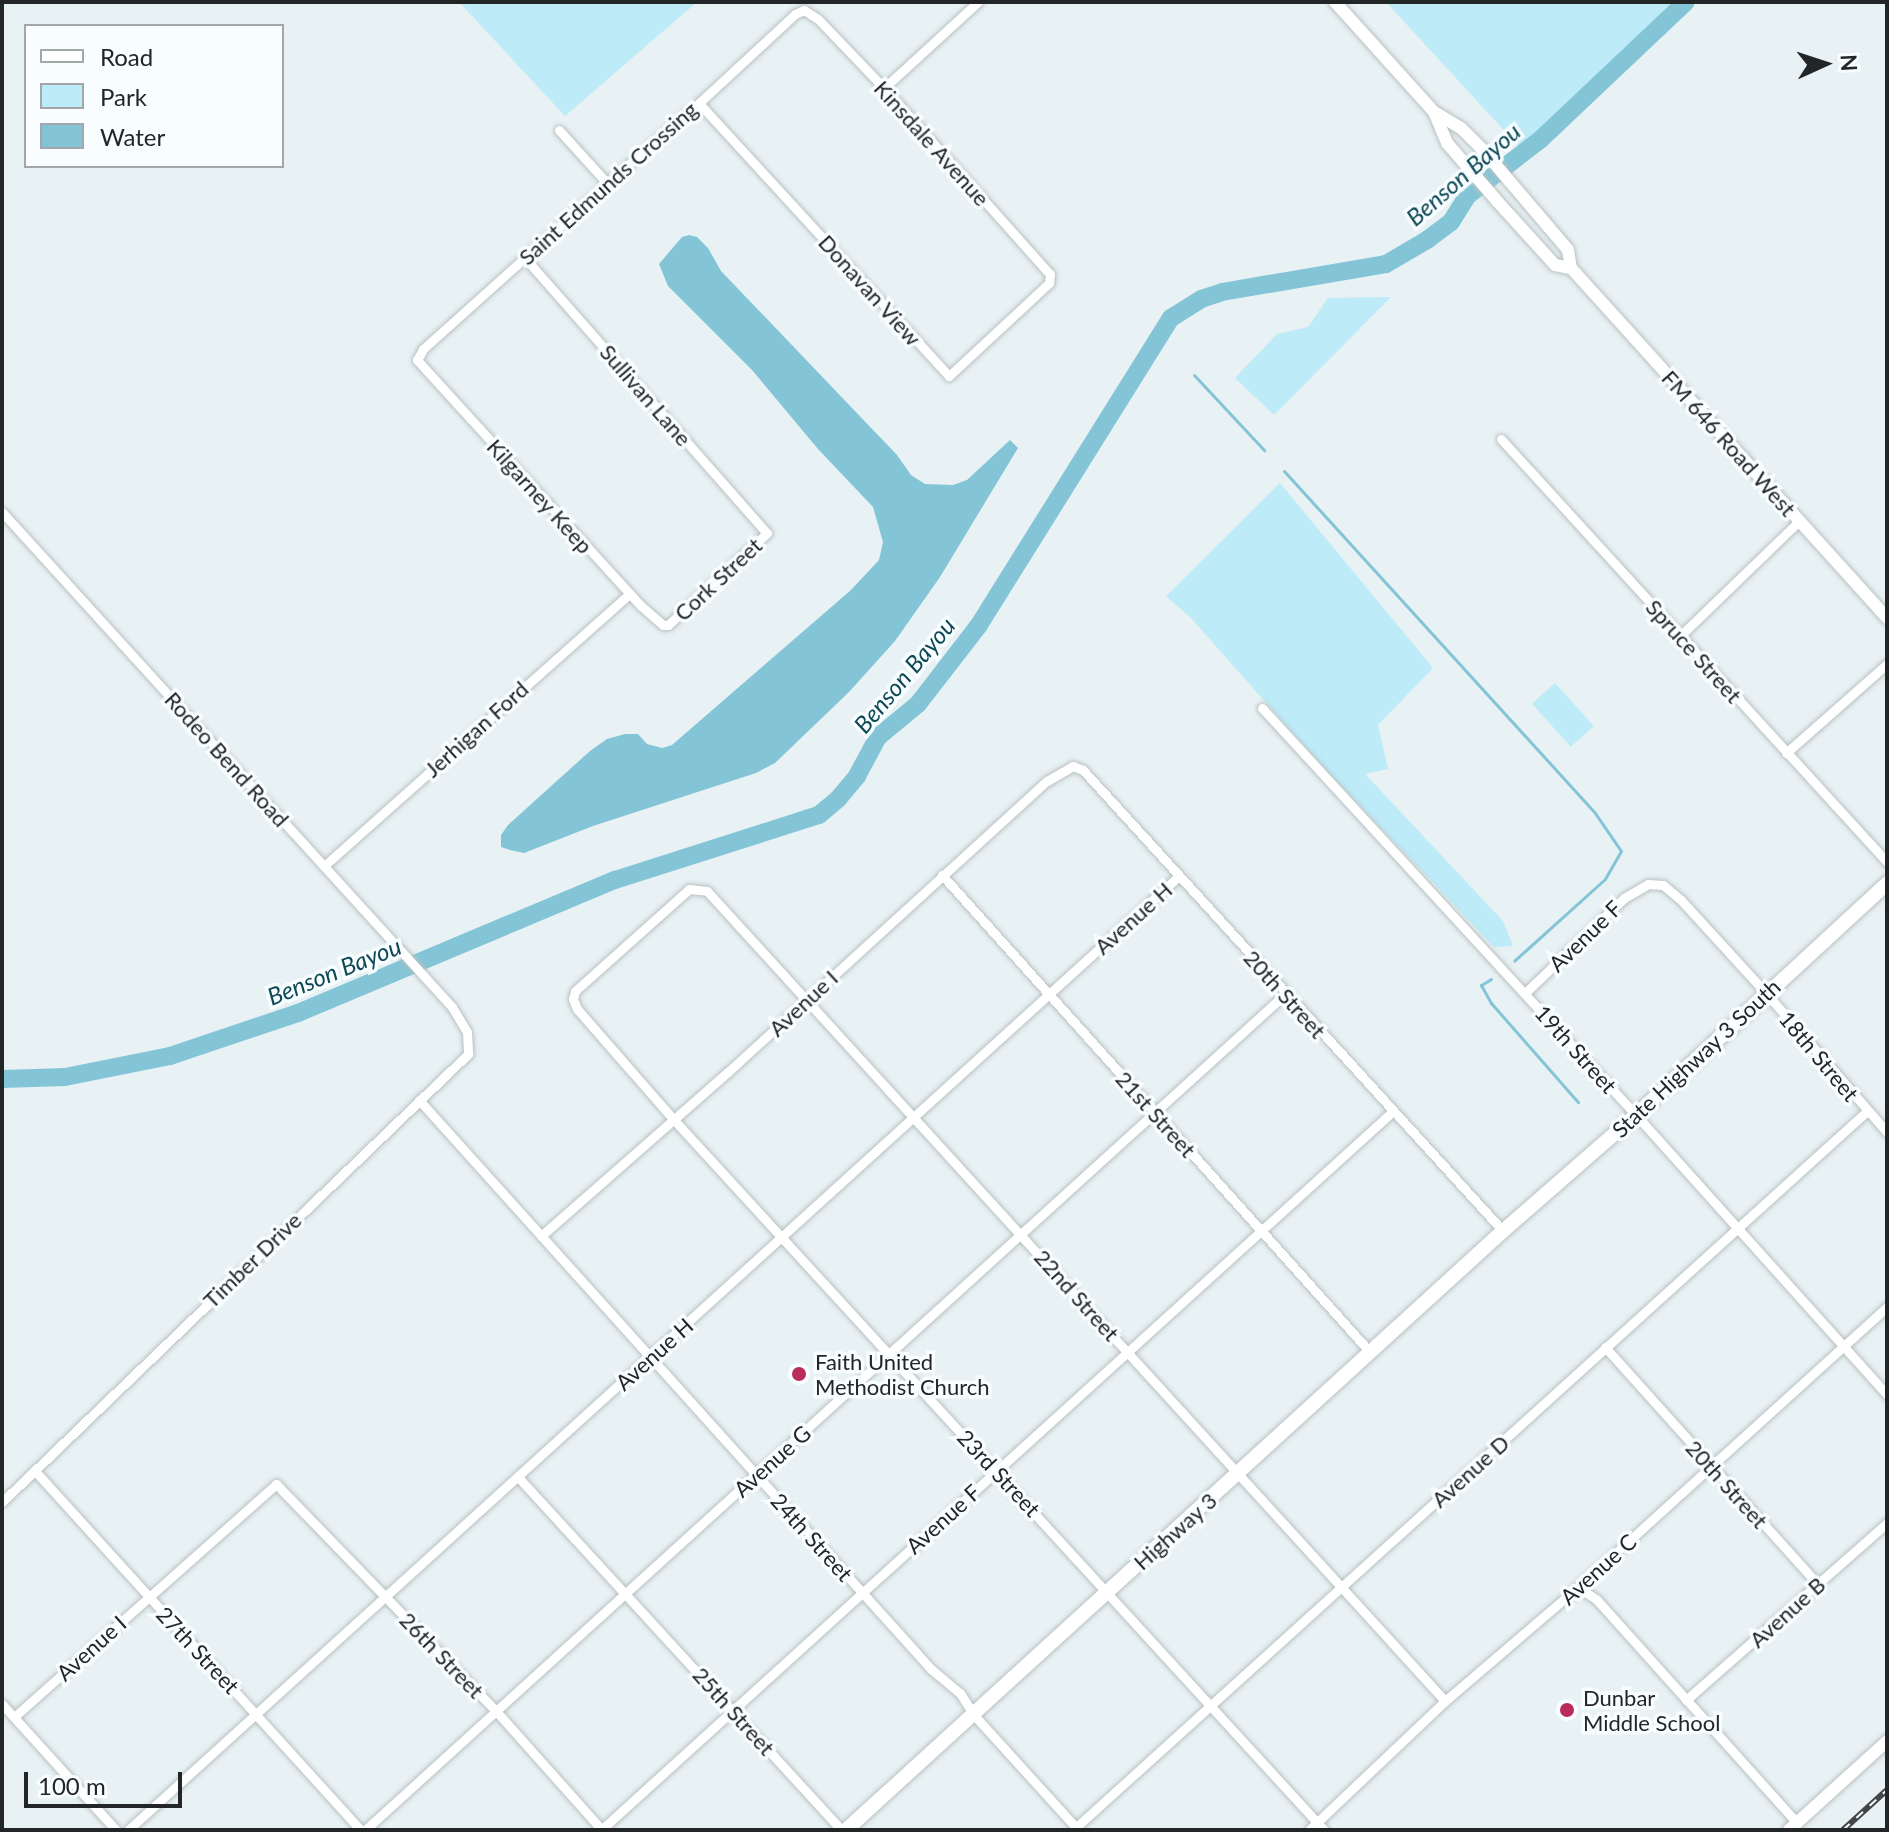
<!DOCTYPE html>
<style>
body{margin:0}
#map{position:relative;width:1889px;height:1832px;overflow:hidden;background:#e8f1f3;font-family:Lato,sans-serif}
div>[style]{position:absolute}
[style*='--x']{left:calc(var(--x)*1px);top:calc(var(--y)*1px);width:calc(var(--w)*1px);rotate:calc(var(--a)*1deg)}
.green>*{inset:0;background:#bdebf7;transform-origin:0 0}
.water>*{inset:0;background:#83c5d7}
.stream>*{height:3px;margin:-1.5px;padding:0 1.5px;transform-origin:1.5px;border-radius:1.5px;background:#83c5d7}
.river>*{height:18px;margin:-9px;padding:0 9px;transform-origin:9px;border-radius:9px;background:#83c5d7}
.roads{filter:drop-shadow(0 0 2px #b9c1c3) drop-shadow(0 0 2px #b9c1c3)}
.street>*{height:9px;margin:-4.5px;padding:0 4.5px;transform-origin:4.5px;border-radius:4.5px;background:#fff}
.secondary>*{height:12px;margin:-6px;padding:0 6px;transform-origin:6px;border-radius:6px;background:#fff}
.primary>*{height:14px;margin:-7px;padding:0 7px;transform-origin:7px;border-radius:7px;background:#fff}
.rail>*{height:6px;margin-top:-3px;transform-origin:0;background:repeating-linear-gradient(90deg,#f8fdff 0 9px,#424647 0 18px);box-sizing:border-box;border-block:2px solid #424647}
.dots>*{width:22px;height:22px;translate:-50% -50%;box-sizing:border-box;border:4px solid #f8fdff;border-radius:50%}
span{translate:-50% -50%;white-space:nowrap;text-align:center;line-height:1.15;-webkit-text-stroke:7px #f8fdff;paint-order:stroke}
.street-label{font-size:22px;color:#232627}
.poi-label{font-size:22px;color:#232627}
.left{translate:0 -50%;text-align:left}
.water-label{font-size:24px;color:#0d4855;font-style:italic}
.frame{position:absolute;inset:0;border:4px solid #232627;pointer-events:none}
.legend{position:absolute;left:24px;top:24px;width:260px;height:144px;box-sizing:border-box;background:#f8fdff;border:2px solid #a3a7a9;margin:0;padding:10px 14px;list-style:none;font-size:24px;color:#232627}
.legend li{display:flex;align-items:center;gap:16px;height:40px}
.legend b{width:40px;border:2px solid #a3a7a9}
.north{position:absolute;left:1785px;top:24px;width:80px;height:80px;-webkit-text-stroke:6px #f8fdff;paint-order:stroke;rotate:87deg;font-size:22px;font-weight:700;line-height:32px;text-align:center;color:#232627}
.north::after{content:'';display:block;margin:auto;width:28px;height:36px;background:#232627;clip-path:polygon(50% 0,100% 100%,50% 72%,0 100%)}
.scale{position:absolute;left:24px;top:1772px;width:158px;height:36px;box-sizing:border-box;border:4px solid #232627;border-top:0;padding-left:10px;font-size:24px;line-height:28px;white-space:nowrap;color:#232627;-webkit-text-stroke:6px #f8fdff;paint-order:stroke}
</style>
<div id="map">
<div class="green">
<div style="clip-path:polygon(459px 2px,697px 2px,565px 116px)"></div>
<div style="clip-path:polygon(1386px 2px,1683px 2px,1524px 152px)"></div>
<div style="clip-path:polygon(1391px 297px,1274px 415px,1235px 378px,1277px 334px,1308px 327px,1328px 298px)"></div>
<div style="clip-path:polygon(1280px 483px,1433px 668px,1378px 725px,1388px 769px,1365px 774px,1503px 921px,1513px 946px,1494px 947px,1322px 766px,1191px 618px,1166px 596px)"></div>
<div style="left:1555px;top:683px;width:58px;height:31px;rotate:48deg"></div>
</div>
<div class="water">
<div style="clip-path:polygon(689px 235px,697px 237px,708px 248px,721px 271px,897px 455px,911px 475px,925px 484px,953px 485px,967px 480px,1010px 440px,1018px 448px,940px 577px,895px 641px,849px 692px,775px 763px,756px 773px,593px 826px,524px 853px,510px 850px,501px 847px,501px 835px,508px 825px,590px 751px,607px 739px,625px 734px,638px 734px,647px 744px,662px 748px,672px 745px,851px 590px,879px 560px,883px 542px,873px 507px,818px 449px,752px 370px,668px 286px,659px 264px,682px 237px)"></div>
</div>
<div class="stream">
<div style="--x:1147;--y:354;--w:4;--a:14"></div>
<div style="--x:1194;--y:375;--w:103;--a:47"></div>
<div style="--x:1284;--y:471;--w:462;--a:47.7"></div>
<div style="--x:1595;--y:813;--w:46;--a:55.6"></div>
<div style="--x:1621;--y:851;--w:32;--a:120"></div>
<div style="--x:1605;--y:879;--w:122;--a:138"></div>
<div style="--x:1491;--y:979;--w:12;--a:149"></div>
<div style="--x:1481;--y:985;--w:21;--a:61"></div>
<div style="--x:1491;--y:1003;--w:132;--a:48.7"></div>
</div>
<div class="river">
<div style="--x:2;--y:1079;--w:63;--a:-1.8"></div>
<div style="--x:65;--y:1077;--w:107;--a:-11.3"></div>
<div style="--x:170;--y:1056;--w:135;--a:-18.6"></div>
<div style="--x:298;--y:1013;--w:344;--a:-22.8"></div>
<div style="--x:615;--y:880;--w:214;--a:-17.7"></div>
<div style="--x:819;--y:815;--w:25;--a:-40"></div>
<div style="--x:838;--y:799;--w:30;--a:-50"></div>
<div style="--x:857;--y:776;--w:44;--a:-61.7"></div>
<div style="--x:878;--y:737;--w:52;--a:-39.5"></div>
<div style="--x:918;--y:704;--w:100;--a:-52.3"></div>
<div style="--x:979;--y:625;--w:362;--a:-58"></div>
<div style="--x:1171;--y:318;--w:36;--a:-32"></div>
<div style="--x:1201;--y:299;--w:22;--a:-18"></div>
<div style="--x:1222;--y:292;--w:166;--a:-9.7"></div>
<div style="--x:1386;--y:264;--w:48;--a:-30.3"></div>
<div style="--x:1427;--y:240;--w:30;--a:-37"></div>
<div style="--x:1451;--y:222;--w:31;--a:-58"></div>
<div style="--x:1467;--y:196;--w:93;--a:-37.6"></div>
<div style="--x:1541;--y:139;--w:199;--a:-43.4"></div>
</div>
<div class="roads">
<div class="street">
<div style="--x:884;--y:88;--w:127;--a:-42.5"></div>
<div style="--x:559;--y:130;--w:72;--a:47.8"></div>
<div style="--x:525;--y:258;--w:366;--a:48.7"></div>
<div style="--x:767;--y:533;--w:135;--a:137.1"></div>
<div style="--x:668;--y:625;--w:5;--a:180"></div>
<div style="--x:663;--y:625;--w:29;--a:-139"></div>
<div style="--x:641;--y:606;--w:333;--a:-132.3"></div>
<div style="--x:417;--y:360;--w:13;--a:-61"></div>
<div style="--x:423;--y:349;--w:286;--a:-41.9"></div>
<div style="--x:636;--y:158;--w:84;--a:-41.1"></div>
<div style="--x:699;--y:103;--w:131;--a:-42.8"></div>
<div style="--x:795;--y:14;--w:10;--a:-24"></div>
<div style="--x:804;--y:10;--w:17;--a:33"></div>
<div style="--x:818;--y:19;--w:95;--a:46.3"></div>
<div style="--x:884;--y:88;--w:249;--a:48.3"></div>
<div style="--x:1050;--y:274;--w:9;--a:96"></div>
<div style="--x:1049;--y:283;--w:137;--a:137.1"></div>
<div style="--x:949;--y:376;--w:370;--a:-132.5"></div>
<div style="--x:1501;--y:439;--w:573;--a:47.62"></div>
<div style="--x:2;--y:512;--w:669;--a:47.73"></div>
<div style="--x:452;--y:1007;--w:29;--a:59"></div>
<div style="--x:467;--y:1032;--w:22;--a:87"></div>
<div style="--x:468;--y:1054;--w:646;--a:136.13"></div>
<div style="--x:1680;--y:636;--w:165;--a:-44"></div>
<div style="--x:1262;--y:708;--w:553;--a:47.42"></div>
<div style="--x:1636;--y:1115;--w:376;--a:48.1"></div>
<div style="--x:1786;--y:753;--w:135;--a:-41.4"></div>
<div style="--x:324;--y:866;--w:409;--a:-41.7"></div>
<div style="--x:942;--y:875;--w:641;--a:48.1"></div>
<div style="--x:1525;--y:993;--w:137;--a:-43.8"></div>
<div style="--x:1624;--y:898;--w:28;--a:-30"></div>
<div style="--x:1648;--y:884;--w:15;--a:4"></div>
<div style="--x:1663;--y:885;--w:23;--a:40"></div>
<div style="--x:1681;--y:900;--w:126;--a:47.6"></div>
<div style="--x:1766;--y:993;--w:184;--a:49"></div>
<div style="--x:419;--y:1100;--w:765;--a:48.02"></div>
<div style="--x:931;--y:1669;--w:38;--a:40"></div>
<div style="--x:960;--y:1693;--w:25;--a:58"></div>
<div style="--x:973;--y:1714;--w:156;--a:47.8"></div>
<div style="--x:541;--y:1236;--w:250;--a:-41.3"></div>
<div style="--x:729;--y:1071;--w:430;--a:-42.4"></div>
<div style="--x:1047;--y:781;--w:30;--a:-30"></div>
<div style="--x:1073;--y:766;--w:11;--a:22"></div>
<div style="--x:1083;--y:770;--w:624;--a:47.66"></div>
<div style="--x:1605;--y:1347;--w:319;--a:48.1"></div>
<div style="--x:35;--y:1471;--w:484;--a:47.8"></div>
<div style="--x:518;--y:1477;--w:479;--a:47.5"></div>
<div style="--x:1578;--y:1587;--w:23;--a:34"></div>
<div style="--x:1597;--y:1600;--w:300;--a:48.1"></div>
<div style="--x:1686;--y:1700;--w:268;--a:-41.4"></div>
<div style="--x:2;--y:1704;--w:170;--a:47.9"></div>
<div style="--x:14;--y:1717;--w:351;--a:-41.6"></div>
<div style="--x:276;--y:1484;--w:316;--a:45.9"></div>
<div style="--x:496;--y:1711;--w:159;--a:48.3"></div>
<div style="--x:128;--y:1830;--w:1418;--a:-42.23"></div>
<div style="--x:365;--y:1830;--w:1243;--a:-42.26"></div>
<div style="--x:601;--y:1830;--w:1068;--a:-42.23"></div>
<div style="--x:1073;--y:1830;--w:1070;--a:-42.16"></div>
<div style="--x:1309;--y:1830;--w:187;--a:-43.5"></div>
<div style="--x:1445;--y:1701;--w:175;--a:-40.6"></div>
<div style="--x:1578;--y:1587;--w:417;--a:-42.2"></div>
<div style="--x:1324;--y:1830;--w:963;--a:-132.47"></div>
<div style="--x:674;--y:1120;--w:147;--a:-131.1"></div>
<div style="--x:577;--y:1009;--w:11;--a:-112"></div>
<div style="--x:573;--y:999;--w:8;--a:-76"></div>
<div style="--x:575;--y:991;--w:153;--a:-41.8"></div>
<div style="--x:689;--y:889;--w:18;--a:6"></div>
<div style="--x:707;--y:891;--w:1096;--a:47.66"></div>
</div>
<div class="secondary">
<div style="--x:1335;--y:2;--w:148;--a:48"></div>
<div style="--x:1434;--y:112;--w:34;--a:67"></div>
<div style="--x:1447;--y:143;--w:77;--a:49.2"></div>
<div style="--x:1497;--y:201;--w:86;--a:47.8"></div>
<div style="--x:1555;--y:265;--w:16;--a:11"></div>
<div style="--x:1434;--y:112;--w:31;--a:31"></div>
<div style="--x:1461;--y:128;--w:31;--a:45"></div>
<div style="--x:1483;--y:150;--w:131;--a:49.6"></div>
<div style="--x:1568;--y:250;--w:18;--a:81"></div>
<div style="--x:1571;--y:268;--w:472;--a:47.9"></div>
<div style="--x:1789;--y:1830;--w:132;--a:-42.2"></div>
</div>
<div class="primary">
<div style="--x:846;--y:1830;--w:889;--a:-42.36"></div>
<div style="--x:1503;--y:1231;--w:176;--a:-41.1"></div>
<div style="--x:1636;--y:1115;--w:342;--a:-42.7"></div>
</div>
</div>
<div class="rail">
<div style="--x:1843;--y:1830;--w:59;--a:-42.3"></div>
</div>
<div class="dots">
<div style="left:799px;top:1374px;background:#ba2c5a"></div>
<div style="left:1567px;top:1710px;background:#ba2c5a"></div>
</div>
<div class="street-label">
<span style="left:932px;top:143px;rotate:48deg">Kinsdale Avenue</span>
<span style="left:608px;top:183px;rotate:-42deg">Saint Edmunds Crossing</span>
<span style="left:870px;top:290px;rotate:48deg">Donavan View</span>
<span style="left:646px;top:395px;rotate:49deg">Sullivan Lane</span>
<span style="left:1729px;top:443px;rotate:48deg">FM 646 Road West</span>
<span style="left:540px;top:496px;rotate:48deg">Kilgarney Keep</span>
<span style="left:718px;top:579px;rotate:-43deg">Cork Street</span>
<span style="left:1694px;top:651px;rotate:48deg">Spruce Street</span>
<span style="left:476px;top:729px;rotate:-42deg">Jerhigan Ford</span>
<span style="left:227px;top:759px;rotate:48deg">Rodeo Bend Road</span>
<span style="left:1133px;top:918px;rotate:-42deg">Avenue H</span>
<span style="left:1585px;top:936px;rotate:-44deg">Avenue F</span>
<span style="left:1285px;top:994px;rotate:48deg">20th Street</span>
<span style="left:803px;top:1003px;rotate:-43deg">Avenue I</span>
<span style="left:1576px;top:1049px;rotate:48deg">19th Street</span>
<span style="left:1819px;top:1056px;rotate:50deg">18th Street</span>
<span style="left:1696px;top:1058px;rotate:-43deg">State Highway 3 South</span>
<span style="left:1156px;top:1114px;rotate:48deg">21st Street</span>
<span style="left:252px;top:1260px;rotate:-44deg">Timber Drive</span>
<span style="left:1077px;top:1295px;rotate:48deg">22nd Street</span>
<span style="left:654px;top:1354px;rotate:-42deg">Avenue H</span>
<span style="left:772px;top:1461px;rotate:-42deg">Avenue G</span>
<span style="left:1470px;top:1471px;rotate:-42deg">Avenue D</span>
<span style="left:999px;top:1473px;rotate:47deg">23rd Street</span>
<span style="left:1727px;top:1484px;rotate:48deg">20th Street</span>
<span style="left:943px;top:1519px;rotate:-42deg">Avenue F</span>
<span style="left:1175px;top:1531px;rotate:-42deg">Highway 3</span>
<span style="left:812px;top:1537px;rotate:48deg">24th Street</span>
<span style="left:1598px;top:1569px;rotate:-42deg">Avenue C</span>
<span style="left:1787px;top:1612px;rotate:-42deg">Avenue B</span>
<span style="left:91px;top:1648px;rotate:-42deg">Avenue I</span>
<span style="left:198px;top:1650px;rotate:47deg">27th Street</span>
<span style="left:442px;top:1655px;rotate:46deg">26th Street</span>
<span style="left:734px;top:1711px;rotate:48deg">25th Street</span>
</div>
<div class="poi-label">
<span class="left" style="left:815px;top:1374px">Faith United<br>Methodist Church</span>
<span class="left" style="left:1583px;top:1710px">Dunbar<br>Middle School</span>
</div>
<div class="water-label">
<span style="left:1463px;top:174px;rotate:-41deg">Benson Bayou</span>
<span style="left:904px;top:675px;rotate:-50deg">Benson Bayou</span>
<span style="left:334px;top:971px;rotate:-22deg">Benson Bayou</span>
</div>
<div class="frame"></div>
<ul class="legend">
<li><b style="height:10px;background:#fff"></b>Road</li>
<li><b style="height:22px;background:#bdebf7"></b>Park</li>
<li><b style="height:22px;background:#83c5d7"></b>Water</li>
</ul>
<div class="north">N</div>
<div class="scale">100 m</div>
</div>
